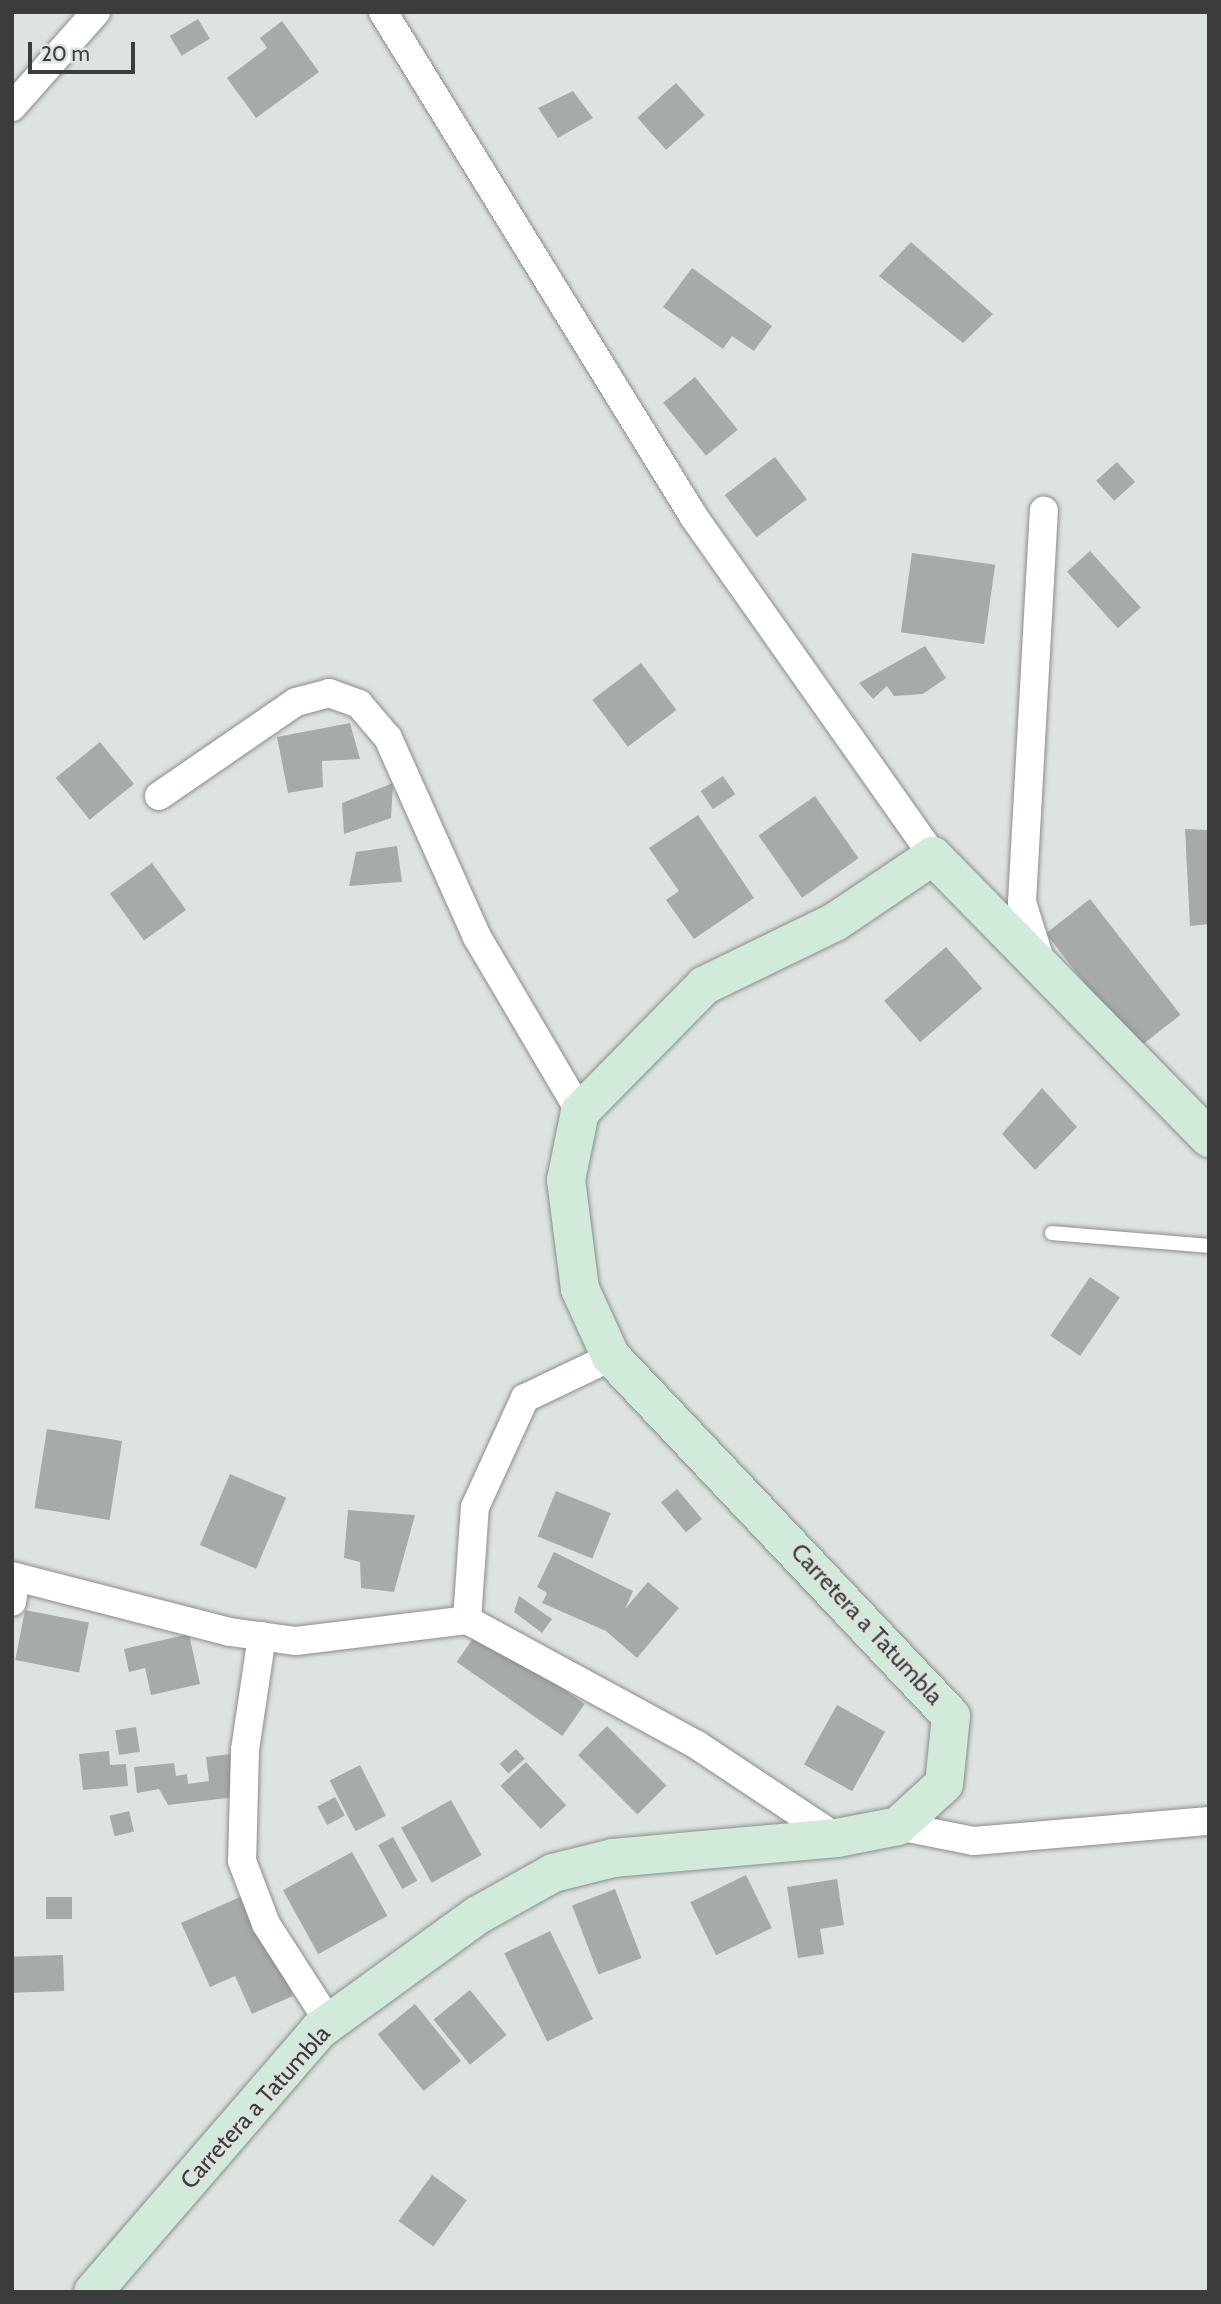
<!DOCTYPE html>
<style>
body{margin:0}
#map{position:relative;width:1221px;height:2304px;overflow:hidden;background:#dde3de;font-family:Cabin,sans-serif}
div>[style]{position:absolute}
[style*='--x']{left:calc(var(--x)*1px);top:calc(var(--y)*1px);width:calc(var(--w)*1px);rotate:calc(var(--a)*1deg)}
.building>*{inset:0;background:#a6aba7;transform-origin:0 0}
.roads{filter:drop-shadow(0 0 2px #898e8a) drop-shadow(0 0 2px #898e8a)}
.lane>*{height:14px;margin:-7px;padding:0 7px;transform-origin:7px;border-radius:7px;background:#fff}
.street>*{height:28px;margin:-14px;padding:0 14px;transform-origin:14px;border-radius:14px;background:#fff}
.secondary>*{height:38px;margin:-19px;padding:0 19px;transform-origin:19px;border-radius:19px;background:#d1ead9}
span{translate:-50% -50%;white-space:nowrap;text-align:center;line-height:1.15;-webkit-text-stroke:5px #dde3de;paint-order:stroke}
.street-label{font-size:24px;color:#3b3d3c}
.frame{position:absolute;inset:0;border:14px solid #3b3d3c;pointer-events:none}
.scale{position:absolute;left:28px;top:42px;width:107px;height:32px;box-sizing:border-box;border:4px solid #3b3d3c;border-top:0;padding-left:9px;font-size:21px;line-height:24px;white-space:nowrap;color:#3b3d3c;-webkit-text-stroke:5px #dde3de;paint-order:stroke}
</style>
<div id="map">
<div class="building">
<div style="left:198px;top:19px;width:23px;height:33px;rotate:59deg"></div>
<div style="clip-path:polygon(282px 21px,319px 72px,256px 118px,227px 78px,267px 48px,260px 38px)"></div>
<div style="left:676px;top:83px;width:43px;height:52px;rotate:48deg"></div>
<div style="clip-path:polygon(573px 91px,593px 118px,558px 138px,538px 108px)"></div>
<div style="clip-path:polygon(911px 242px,993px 314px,963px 343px,879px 276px)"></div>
<div style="clip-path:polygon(692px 268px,772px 326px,754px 351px,732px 336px,723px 349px,663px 307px)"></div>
<div style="left:695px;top:377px;width:68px;height:41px;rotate:51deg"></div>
<div style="left:775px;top:457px;width:53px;height:63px;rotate:53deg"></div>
<div style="left:1117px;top:462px;width:27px;height:28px;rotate:48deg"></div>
<div style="left:1090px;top:551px;width:76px;height:31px;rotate:48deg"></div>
<div style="left:912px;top:553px;width:84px;height:80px;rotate:8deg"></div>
<div style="clip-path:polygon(925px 646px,946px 678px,923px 694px,894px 696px,887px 686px,873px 699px,859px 683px)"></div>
<div style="left:641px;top:663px;width:59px;height:61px;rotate:53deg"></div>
<div style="clip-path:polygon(350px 723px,360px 759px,322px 761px,323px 787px,288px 793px,277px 737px)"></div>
<div style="left:100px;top:742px;width:54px;height:57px;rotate:51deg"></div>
<div style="left:723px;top:776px;width:22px;height:27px;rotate:56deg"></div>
<div style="clip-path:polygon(393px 783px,391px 818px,344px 834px,342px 803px)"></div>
<div style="left:815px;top:796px;width:76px;height:69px;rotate:55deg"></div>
<div style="clip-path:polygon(698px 815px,754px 898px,694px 939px,666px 900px,679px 891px,649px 848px)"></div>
<div style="clip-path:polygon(1185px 829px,1209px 830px,1209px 924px,1190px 926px)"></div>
<div style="clip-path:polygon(397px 846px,402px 882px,349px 886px,356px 852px)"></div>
<div style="left:152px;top:863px;width:58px;height:52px;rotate:54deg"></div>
<div style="left:1090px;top:899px;width:147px;height:56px;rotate:52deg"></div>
<div style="left:946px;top:947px;width:55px;height:82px;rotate:49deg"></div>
<div style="clip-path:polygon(1042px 1088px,1077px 1127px,1035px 1170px,1002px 1134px)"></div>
<div style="left:1090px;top:1277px;width:36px;height:71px;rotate:34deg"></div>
<div style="left:47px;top:1429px;width:76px;height:80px;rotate:9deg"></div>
<div style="left:230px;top:1474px;width:61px;height:77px;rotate:23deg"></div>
<div style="left:677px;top:1489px;width:39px;height:21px;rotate:50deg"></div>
<div style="left:556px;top:1491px;width:59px;height:49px;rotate:22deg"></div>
<div style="clip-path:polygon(348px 1510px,415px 1515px,394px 1592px,361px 1588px,360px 1562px,344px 1558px)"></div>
<div style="clip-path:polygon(554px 1552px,633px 1591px,625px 1609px,648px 1582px,679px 1608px,637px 1658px,606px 1631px,542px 1603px,547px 1593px,537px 1587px)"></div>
<div style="clip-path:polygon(519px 1596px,552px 1619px,542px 1633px,514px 1612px)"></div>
<div style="left:25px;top:1610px;width:65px;height:51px;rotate:11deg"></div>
<div style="left:479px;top:1630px;width:129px;height:39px;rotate:35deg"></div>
<div style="clip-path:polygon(189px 1634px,200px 1684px,151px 1695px,145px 1668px,129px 1672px,124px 1649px)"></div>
<div style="left:837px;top:1705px;width:55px;height:68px;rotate:29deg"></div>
<div style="left:607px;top:1726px;width:84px;height:41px;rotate:45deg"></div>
<div style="left:136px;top:1727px;width:25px;height:21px;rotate:81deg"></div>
<div style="left:516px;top:1749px;width:13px;height:22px;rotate:48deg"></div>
<div style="clip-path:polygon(109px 1751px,110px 1765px,126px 1764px,128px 1786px,83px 1790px,79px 1754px)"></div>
<div style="clip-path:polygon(231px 1754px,236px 1797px,168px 1805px,159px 1789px,137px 1793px,134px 1767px,174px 1763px,176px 1776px,187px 1774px,188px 1784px,209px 1781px,206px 1757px)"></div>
<div style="left:526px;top:1762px;width:59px;height:35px;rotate:47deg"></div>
<div style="left:360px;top:1765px;width:57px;height:34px;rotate:63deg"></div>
<div style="left:335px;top:1797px;width:21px;height:20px;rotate:62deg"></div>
<div style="left:451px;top:1800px;width:63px;height:57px;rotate:61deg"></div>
<div style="left:129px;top:1811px;width:21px;height:20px;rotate:76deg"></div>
<div style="left:393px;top:1837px;width:50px;height:17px;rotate:61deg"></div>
<div style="left:352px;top:1852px;width:73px;height:79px;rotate:61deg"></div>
<div style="left:746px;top:1875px;width:59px;height:62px;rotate:64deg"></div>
<div style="clip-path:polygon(837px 1879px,844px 1925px,820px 1929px,824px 1954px,798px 1958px,787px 1887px)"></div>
<div style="left:615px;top:1889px;width:74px;height:46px;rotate:69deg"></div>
<div style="clip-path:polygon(247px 1894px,293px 1996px,252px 2014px,235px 1976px,210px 1987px,181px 1923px)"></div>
<div style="left:46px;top:1897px;width:26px;height:22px"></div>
<div style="left:550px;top:1931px;width:98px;height:51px;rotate:64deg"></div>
<div style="left:63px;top:1955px;width:36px;height:51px;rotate:88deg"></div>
<div style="left:470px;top:1990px;width:58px;height:47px;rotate:51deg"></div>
<div style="left:415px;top:2004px;width:73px;height:48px;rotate:51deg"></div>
<div style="left:432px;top:2175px;width:43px;height:57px;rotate:36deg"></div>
</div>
<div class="roads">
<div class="lane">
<div style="--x:1052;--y:1233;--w:158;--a:4.7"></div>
</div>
<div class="street">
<div style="--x:383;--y:12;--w:593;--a:58.37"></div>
<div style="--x:694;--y:517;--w:415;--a:54.8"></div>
<div style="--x:12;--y:107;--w:127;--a:-48.5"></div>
<div style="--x:159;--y:796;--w:166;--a:-34.5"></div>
<div style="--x:296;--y:702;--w:34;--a:-15"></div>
<div style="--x:329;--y:693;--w:32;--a:20"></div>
<div style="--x:359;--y:704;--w:45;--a:49.5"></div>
<div style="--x:388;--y:738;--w:218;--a:65.9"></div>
<div style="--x:477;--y:937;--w:203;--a:59.5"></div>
<div style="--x:1041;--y:963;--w:64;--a:-107.3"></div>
<div style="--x:1022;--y:902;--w:392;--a:-86.8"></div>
<div style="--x:12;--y:1576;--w:225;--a:14.4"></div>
<div style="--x:230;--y:1632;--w:67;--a:7.8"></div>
<div style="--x:296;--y:1641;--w:172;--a:-7"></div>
<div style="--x:467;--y:1620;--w:262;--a:28.5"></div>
<div style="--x:697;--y:1745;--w:168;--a:33.6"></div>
<div style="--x:12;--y:1602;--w:25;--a:-81"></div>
<div style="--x:467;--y:1620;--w:113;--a:-86"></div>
<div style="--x:475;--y:1507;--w:120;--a:-65.4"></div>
<div style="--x:525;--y:1398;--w:95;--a:-25.5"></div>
<div style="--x:262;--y:1636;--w:115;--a:98.5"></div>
<div style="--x:245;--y:1750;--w:111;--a:91.5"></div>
<div style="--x:242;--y:1861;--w:67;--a:69.1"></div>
<div style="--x:266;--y:1924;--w:117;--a:57.3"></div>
<div style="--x:898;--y:1826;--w:77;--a:11.2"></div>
<div style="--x:974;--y:1841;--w:236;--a:-4.9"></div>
</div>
<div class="secondary">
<div style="--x:93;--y:2292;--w:346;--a:-49.2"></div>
<div style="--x:319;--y:2030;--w:196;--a:-35.9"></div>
<div style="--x:478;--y:1915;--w:86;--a:-29.2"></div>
<div style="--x:553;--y:1873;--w:62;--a:-14"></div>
<div style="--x:613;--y:1858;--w:225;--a:-5.1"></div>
<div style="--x:837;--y:1838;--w:62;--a:-11.1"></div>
<div style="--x:898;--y:1826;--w:62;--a:-42.4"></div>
<div style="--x:944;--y:1784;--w:68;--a:-84.1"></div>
<div style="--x:951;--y:1716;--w:494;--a:-133.4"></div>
<div style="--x:611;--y:1357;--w:75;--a:-114.5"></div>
<div style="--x:580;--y:1289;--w:110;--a:-97.3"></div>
<div style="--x:566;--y:1180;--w:69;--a:-78.4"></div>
<div style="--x:580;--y:1112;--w:178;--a:-45.5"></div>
<div style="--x:705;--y:985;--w:144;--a:-25.9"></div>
<div style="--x:835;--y:922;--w:118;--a:-34"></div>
<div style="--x:933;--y:856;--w:395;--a:45.6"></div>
</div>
</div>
<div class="street-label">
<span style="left:867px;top:1624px;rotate:47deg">Carretera a Tatumbla</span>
<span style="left:255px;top:2107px;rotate:-48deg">Carretera a Tatumbla</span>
</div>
<div class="frame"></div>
<div class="scale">20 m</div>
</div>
